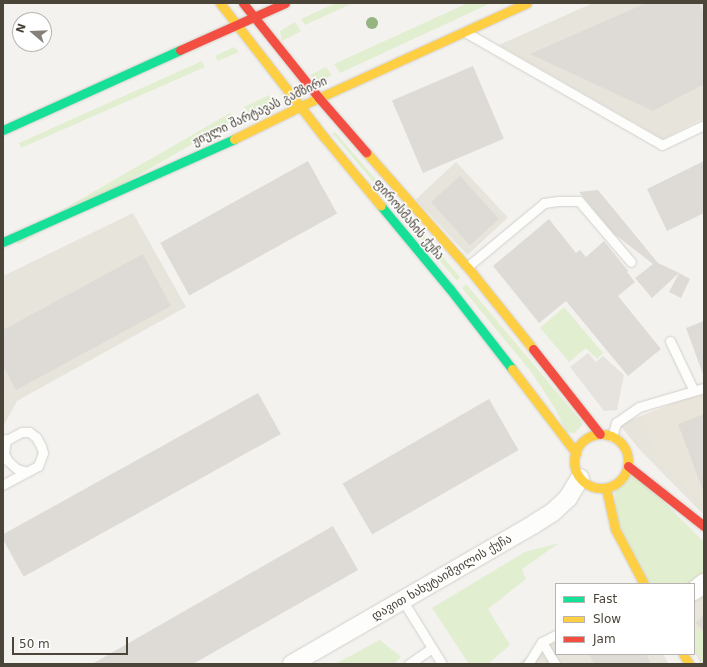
<!DOCTYPE html>
<meta charset="utf-8">
<style>
body{margin:0}
#map{position:relative;width:707px;height:667px;overflow:hidden;background:#f4f2ee;font-family:"DejaVu Sans","Noto Sans Georgian",sans-serif}
div>[style]{position:absolute}
[style*='--x']{left:calc(var(--x)*1px);top:calc(var(--y)*1px);width:calc(var(--w)*1px);rotate:calc(var(--a)*1deg)}
.residential>*{inset:0;background:#e7e4dc;transform-origin:0 0}
.education>*{inset:0;background:#eae5da}
.green>*{inset:0;background:#e1eecf;transform-origin:0 0}
.parking>*{inset:0;background:#e6e3df}
.building>*{inset:0;background:#dedbd6;transform-origin:0 0}
.roads{filter:drop-shadow(0 0 1px #d2d0cb) drop-shadow(0 0 1px #d2d0cb)}
.lane>*{height:9px;margin:-4.5px;padding:0 4.5px;transform-origin:4.5px;border-radius:4.5px;background:#fdfdfc}
.street>*{height:18px;margin:-9px;padding:0 9px;transform-origin:9px;border-radius:9px;background:#fdfdfc}
.fast>*{height:9px;margin:-4.5px;padding:0 4.5px;transform-origin:4.5px;border-radius:4.5px;background:#16e098}
.slow>*{height:9px;margin:-4.5px;padding:0 4.5px;transform-origin:4.5px;border-radius:4.5px;background:#ffcf43}
.slow>.ring{margin:-4.5px;padding:0;box-sizing:content-box;background:none;border:9px solid #ffcf43;border-radius:50%}
.jam>*{height:9px;margin:-4.5px;padding:0 4.5px;transform-origin:4.5px;border-radius:4.5px;background:#f24e42}
.trees>*{width:12px;height:12px;margin:-6px;border-radius:50%;background:#96b382}
span{translate:-50% -50%;white-space:nowrap;text-align:center;line-height:1.15;-webkit-text-stroke:3px #fff;paint-order:stroke}
.street-label{font-size:12px;color:#4b4439}
.frame{position:absolute;inset:0;border:4px solid #4b4439;pointer-events:none}
.legend{position:absolute;left:555px;top:583px;width:140px;height:72px;box-sizing:border-box;background:#fff;border:1px solid #b7b4b0;margin:0;padding:5px 7px;list-style:none;font-size:12px;color:#4b4439}
.legend li{display:flex;align-items:center;gap:8px;height:20px}
.legend b{width:20px;border:1px solid #b7b4b0}
.north{position:absolute;left:12px;top:12px;width:40px;height:40px;box-sizing:border-box;background:#fff;border:1px solid #b7b4b0;border-radius:50%;rotate:289deg;font-size:11px;font-weight:700;line-height:16px;text-align:center;color:#4b4439}
.north::after{content:'';display:block;margin:auto;width:14px;height:18px;background:#868178;clip-path:polygon(50% 0,100% 100%,50% 72%,0 100%)}
.scale{position:absolute;left:12px;top:637px;width:116px;height:18px;box-sizing:border-box;border:2px solid #4b4439;border-top:0;padding-left:5px;font-size:12px;line-height:14px;white-space:nowrap;color:#4b4439;-webkit-text-stroke:3px #fff;paint-order:stroke}
</style>
<div id="map">
<div class="residential">
<div style="clip-path:polygon(593px 3px,703px 3px,704px 118px,663px 139px,499px 45px)"></div>
<div style="left:456px;top:162px;width:76px;height:55px;rotate:47deg"></div>
<div style="clip-path:polygon(133px 213px,186px 307px,17px 401px,3px 427px,3px 276px)"></div>
<div style="clip-path:polygon(704px 392px,704px 515px,640px 450px,619px 424px)"></div>
<div style="clip-path:polygon(556px 637px,556px 654px,663px 654px,669px 664px,517px 664px)"></div>
</div>
<div class="education">
<div style="clip-path:polygon(704px 392px,704px 505px,652px 449px,644px 415px)"></div>
<div style="clip-path:polygon(704px 590px,704px 664px,701px 664px,694px 651px,694px 597px)"></div>
</div>
<div class="green">
<div style="clip-path:polygon(336px 3px,353px 3px,305px 25px,301px 19px)"></div>
<div style="clip-path:polygon(468px 3px,491px 3px,340px 73px,334px 64px)"></div>
<div style="clip-path:polygon(295px 22px,301px 31px,282px 41px,280px 31px)"></div>
<div style="clip-path:polygon(234px 47px,239px 52px,218px 61px,215px 56px)"></div>
<div style="clip-path:polygon(202px 61px,205px 67px,21px 148px,19px 143px)"></div>
<div style="clip-path:polygon(326px 67px,332px 76px,317px 81px,310px 75px)"></div>
<div style="clip-path:polygon(269px 95px,274px 101px,248px 113px,244px 107px)"></div>
<div style="left:230px;top:113px;width:8px;height:249px;rotate:60deg"></div>
<div style="clip-path:polygon(335px 132px,460px 277px,457px 281px,332px 133px)"></div>
<div style="clip-path:polygon(466px 284px,581px 421px,582px 425px,575px 433px,566px 432px,556px 410px,532px 373px,462px 288px)"></div>
<div style="clip-path:polygon(564px 307px,603px 353px,597px 359px,586px 348px,569px 362px,540px 328px)"></div>
<div style="clip-path:polygon(628px 466px,704px 542px,704px 583px,644px 584px,615px 529px,615px 485px,622px 479px)"></div>
<div style="clip-path:polygon(559px 543px,522px 569px,526px 579px,488px 609px,510px 645px,488px 664px,469px 664px,432px 608px,525px 552px)"></div>
<div style="clip-path:polygon(694px 625px,704px 634px,704px 664px,694px 647px)"></div>
<div style="clip-path:polygon(380px 640px,401px 657px,394px 664px,335px 664px)"></div>
</div>
<div class="parking">
<div style="clip-path:polygon(588px 353px,596px 362px,603px 356px,624px 375px,617px 410px,604px 411px,570px 367px)"></div>
</div>
<div class="building">
<div style="clip-path:polygon(646px 3px,699px 3px,704px 14px,704px 84px,653px 111px,530px 54px)"></div>
<div style="left:473px;top:66px;width:79px;height:88px;rotate:67deg"></div>
<div style="left:308px;top:161px;width:60px;height:169px;rotate:61deg"></div>
<div style="clip-path:polygon(704px 161px,704px 213px,667px 231px,647px 189px)"></div>
<div style="left:460px;top:176px;width:58px;height:39px;rotate:48deg"></div>
<div style="clip-path:polygon(598px 190px,658px 263px,679px 273px,690px 279px,681px 298px,669px 292px,679px 273px,652px 298px,635px 278px,653px 264px,613px 233px,579px 192px)"></div>
<div style="clip-path:polygon(549px 219px,576px 253px,580px 250px,586px 257px,604px 241px,628px 271px,627px 272px,635px 282px,618px 296px,661px 349px,628px 376px,566px 301px,539px 323px,493px 266px)"></div>
<div style="clip-path:polygon(143px 254px,171px 306px,16px 390px,3px 366px,3px 330px)"></div>
<div style="clip-path:polygon(704px 321px,704px 377px,686px 328px)"></div>
<div style="left:258px;top:393px;width:47px;height:294px;rotate:61deg"></div>
<div style="left:489px;top:399px;width:59px;height:169px;rotate:60deg"></div>
<div style="clip-path:polygon(704px 414px,704px 493px,678px 424px)"></div>
<div style="clip-path:polygon(333px 526px,358px 570px,193px 664px,92px 664px)"></div>
<div style="clip-path:polygon(704px 614px,704px 631px,696px 623px)"></div>
<div style="clip-path:polygon(589px 654px,646px 654px,651px 664px,594px 664px)"></div>
</div>
<div class="roads">
<div class="lane">
<div style="--x:465;--y:32;--w:227;--a:29.8"></div>
<div style="--x:662;--y:145;--w:47;--a:-25.5"></div>
<div style="--x:467;--y:267;--w:100;--a:-39.7"></div>
<div style="--x:544;--y:203;--w:14;--a:-8"></div>
<div style="--x:558;--y:201;--w:21;--a:0"></div>
<div style="--x:579;--y:201;--w:80;--a:49.6"></div>
<div style="--x:670;--y:341;--w:55;--a:64.4"></div>
<div style="--x:612;--y:437;--w:15;--a:-74"></div>
<div style="--x:616;--y:423;--w:28;--a:-35"></div>
<div style="--x:639;--y:407;--w:68;--a:-16.3"></div>
<div style="--x:6;--y:439;--w:15;--a:98"></div>
<div style="--x:4;--y:454;--w:8;--a:60"></div>
<div style="--x:8;--y:461;--w:12;--a:42"></div>
<div style="--x:17;--y:469;--w:10;--a:17"></div>
<div style="--x:3;--y:442;--w:21;--a:-28"></div>
<div style="--x:22;--y:432;--w:7;--a:0"></div>
<div style="--x:29;--y:432;--w:9;--a:36"></div>
<div style="--x:36;--y:437;--w:10;--a:61"></div>
<div style="--x:41;--y:446;--w:7;--a:74"></div>
<div style="--x:43;--y:453;--w:14;--a:111"></div>
<div style="--x:38;--y:466;--w:40;--a:152"></div>
<div style="--x:403;--y:601;--w:74;--a:58.2"></div>
<div style="--x:542;--y:642;--w:26;--a:59"></div>
<div style="--x:409;--y:664;--w:28;--a:-35"></div>
<div style="--x:528;--y:664;--w:26;--a:-58"></div>
<div style="--x:542;--y:642;--w:16;--a:-27"></div>
</div>
<div class="street">
<div style="--x:694;--y:591;--w:13;--a:-39"></div>
<div style="--x:292;--y:664;--w:280;--a:-30"></div>
<div style="--x:534;--y:524;--w:22;--a:-32"></div>
<div style="--x:553;--y:512;--w:21;--a:-43"></div>
<div style="--x:568;--y:498;--w:23;--a:-59"></div>
</div>
<div class="fast">
<div style="--x:3;--y:130;--w:194;--a:-24.3"></div>
<div style="--x:381;--y:206;--w:108;--a:50.3"></div>
<div style="--x:450;--y:289;--w:101;--a:52.2"></div>
<div style="--x:3;--y:242;--w:253;--a:-24"></div>
</div>
<div class="slow">
<div style="--x:220;--y:3;--w:170;--a:52.2"></div>
<div style="--x:324;--y:137;--w:89;--a:50.4"></div>
<div style="--x:234;--y:139;--w:75;--a:-26.2"></div>
<div style="--x:301;--y:106;--w:248;--a:-24.5"></div>
<div style="--x:366;--y:152;--w:162;--a:48.7"></div>
<div style="--x:473;--y:274;--w:96;--a:51.3"></div>
<div style="--x:512;--y:369;--w:106;--a:52.7"></div>
<div class="ring" style="left:574px;top:434px;width:45px;height:45px"></div>
<div style="--x:606;--y:488;--w:42;--a:77.6"></div>
<div style="--x:615;--y:529;--w:62;--a:62.2"></div>
<div style="--x:683;--y:654;--w:12;--a:59"></div>
</div>
<div class="jam">
<div style="--x:243;--y:3;--w:122;--a:51.3"></div>
<div style="--x:319;--y:98;--w:72;--a:49"></div>
<div style="--x:180;--y:50;--w:115;--a:-24.1"></div>
<div style="--x:533;--y:349;--w:108;--a:51.8"></div>
<div style="--x:628;--y:466;--w:97;--a:38.3"></div>
</div>
</div>
<div class="trees">
<div style="left:372px;top:23px"></div>
</div>
<div class="street-label">
<span style="left:260px;top:112px;rotate:-25deg">ჟიული შარტავას გამზირი</span>
<span style="left:408px;top:220px;rotate:50deg">ფიროსმანის ქუჩა</span>
<span style="left:442px;top:578px;rotate:-30deg">დავით ხახუტაიშვილის ქუჩა</span>
</div>
<div class="frame"></div>
<ul class="legend">
<li><b style="height:5px;background:#16e098"></b>Fast</li>
<li><b style="height:5px;background:#ffcf43"></b>Slow</li>
<li><b style="height:5px;background:#f24e42"></b>Jam</li>
</ul>
<div class="north">N</div>
<div class="scale">50 m</div>
</div>
